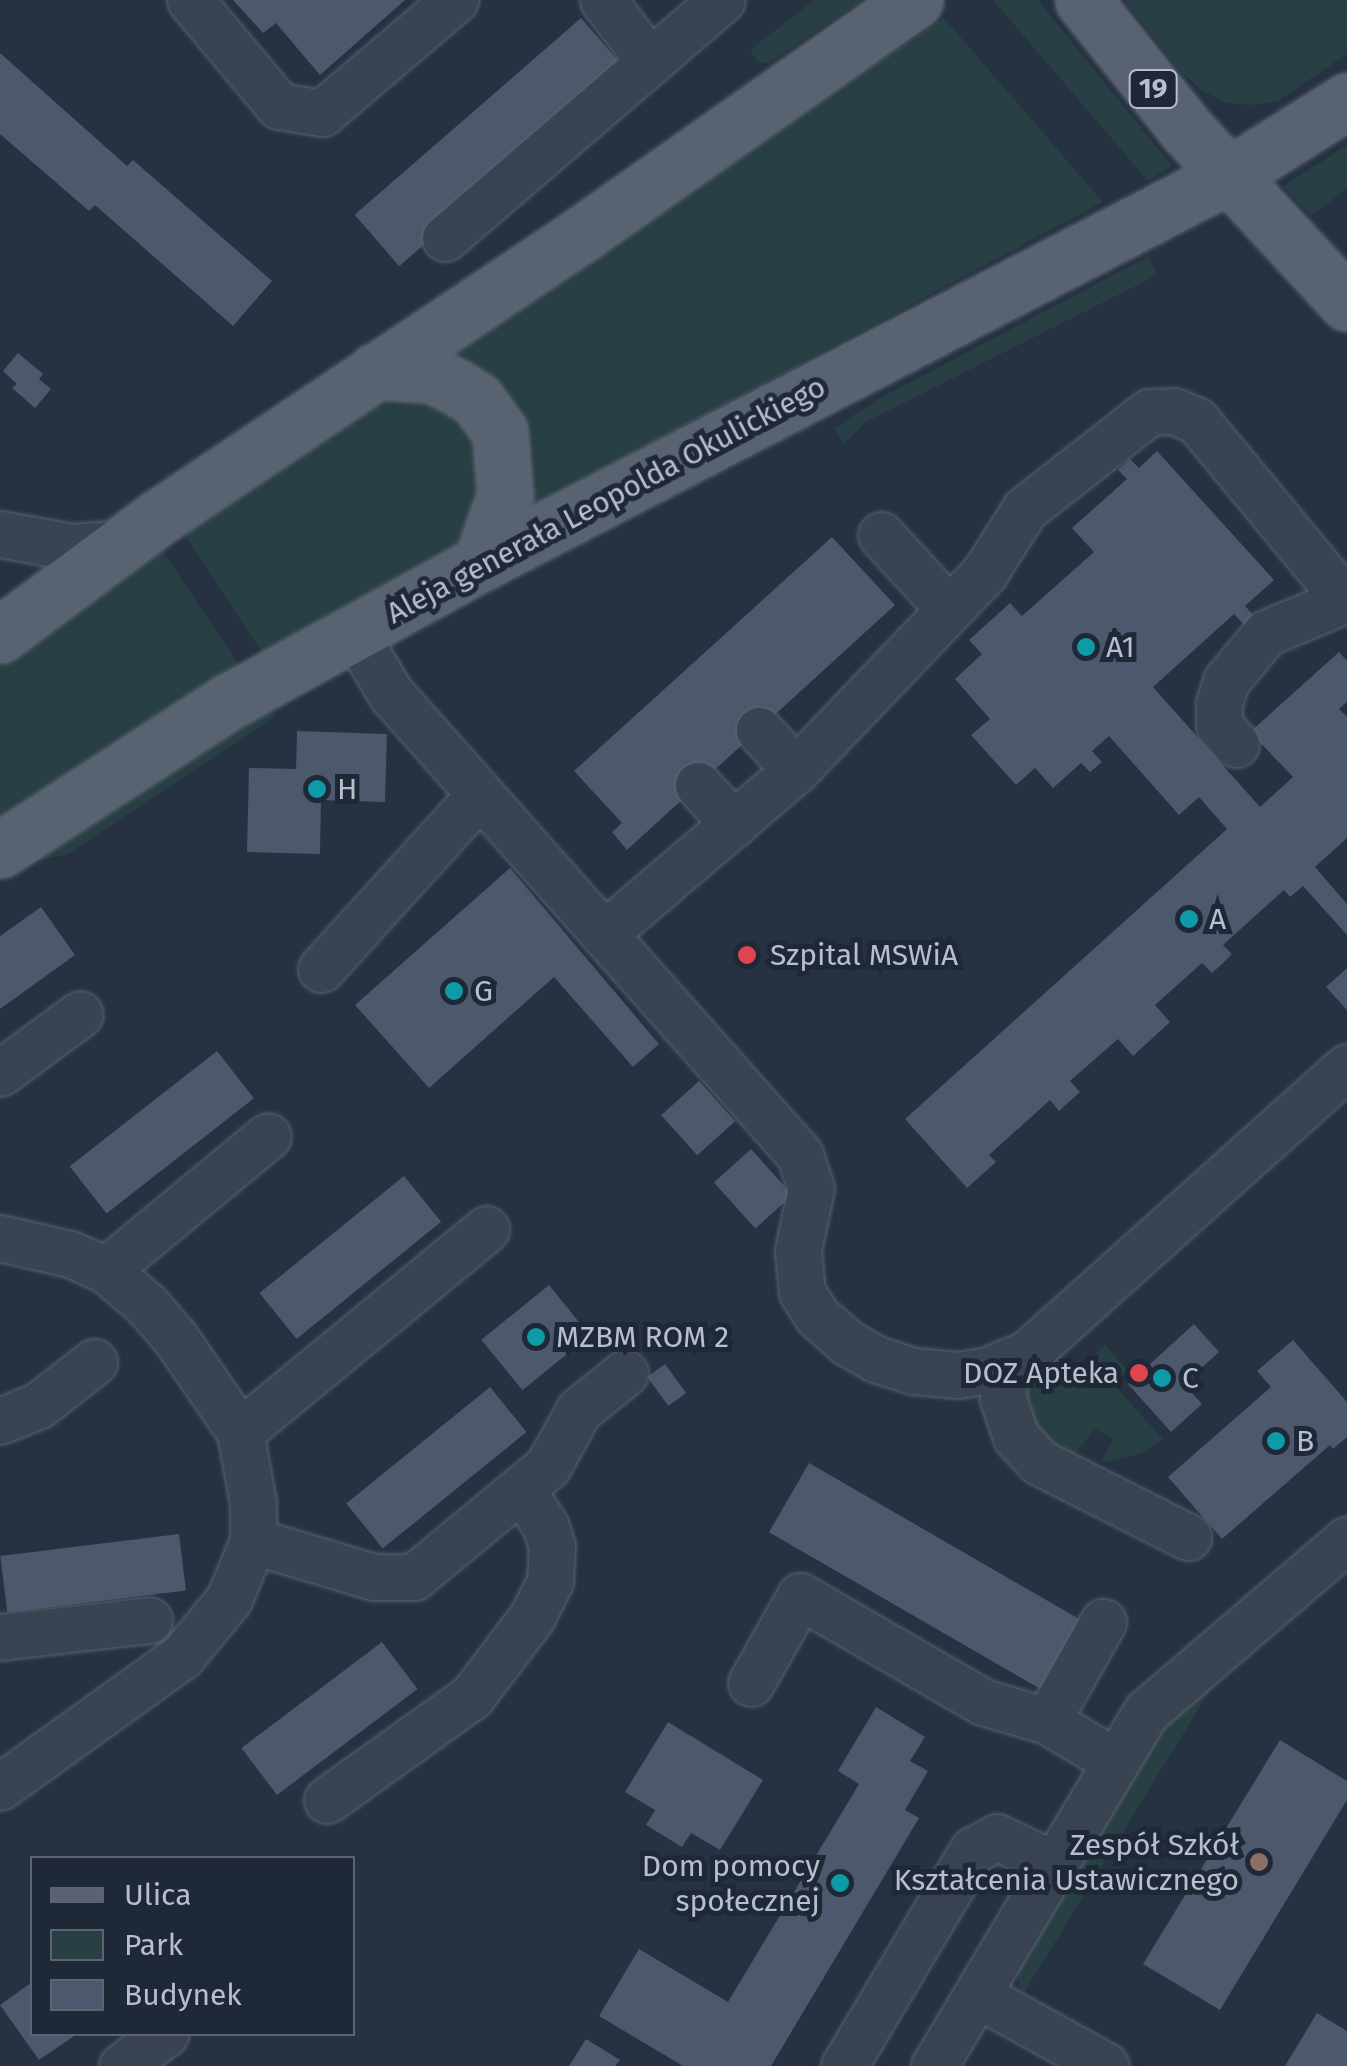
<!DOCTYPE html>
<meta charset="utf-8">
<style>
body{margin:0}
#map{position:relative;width:1347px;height:2066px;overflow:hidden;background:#263142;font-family:"Fira Sans",sans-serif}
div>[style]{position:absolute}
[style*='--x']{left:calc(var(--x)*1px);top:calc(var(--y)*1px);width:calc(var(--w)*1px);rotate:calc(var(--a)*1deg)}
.green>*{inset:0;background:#283f43}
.building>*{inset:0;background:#4c586b;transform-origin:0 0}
.roads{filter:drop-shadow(0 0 2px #58616f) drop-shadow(0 0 2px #58616f)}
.minor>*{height:45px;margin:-22.5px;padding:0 22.5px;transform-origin:22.5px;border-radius:22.5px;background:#3a4352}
.major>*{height:55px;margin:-27.5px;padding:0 27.5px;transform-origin:27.5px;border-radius:27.5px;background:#586271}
.dots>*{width:28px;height:28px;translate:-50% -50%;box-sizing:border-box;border:5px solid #1f2837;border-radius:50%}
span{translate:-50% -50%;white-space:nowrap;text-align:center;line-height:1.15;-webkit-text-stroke:10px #1f2837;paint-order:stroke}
.shield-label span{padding:2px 8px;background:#1f2837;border:2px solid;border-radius:8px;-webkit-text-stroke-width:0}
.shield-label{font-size:28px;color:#b7becc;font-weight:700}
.street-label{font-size:30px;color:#b7becc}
.poi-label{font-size:30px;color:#b7becc}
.left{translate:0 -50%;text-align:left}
.right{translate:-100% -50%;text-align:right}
.legend{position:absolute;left:30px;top:1856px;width:325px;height:180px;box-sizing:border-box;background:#1f2837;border:2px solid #5c6473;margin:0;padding:12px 18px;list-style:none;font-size:30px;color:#b7becc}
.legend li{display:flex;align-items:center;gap:20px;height:50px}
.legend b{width:50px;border:2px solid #5c6473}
</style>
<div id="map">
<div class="green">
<div style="clip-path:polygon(814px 0,862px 0,769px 63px,758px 62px,750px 50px)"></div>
<div style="clip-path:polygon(993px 0,1038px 0,1172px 166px,1148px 181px)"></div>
<div style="clip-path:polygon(1125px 0,1347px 0,1347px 54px,1278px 101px,1252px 105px,1226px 103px,1201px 90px,1179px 70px)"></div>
<div style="clip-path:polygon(944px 18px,1103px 202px,526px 511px,439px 357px)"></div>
<div style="clip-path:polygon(1347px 145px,1347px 189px,1311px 216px,1283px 186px)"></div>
<div style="clip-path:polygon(1149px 256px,1156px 273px,1148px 280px,865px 422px,844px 445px,835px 428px,882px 397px)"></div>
<div style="clip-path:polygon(394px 390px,464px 414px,488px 473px,457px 548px,263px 654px,182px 531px)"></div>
<div style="clip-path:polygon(160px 547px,240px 666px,0 821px,0 666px)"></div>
<div style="clip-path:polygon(268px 707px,275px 717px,66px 855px,21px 864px)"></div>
<div style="clip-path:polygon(1105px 1345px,1127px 1370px,1113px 1384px,1163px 1439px,1141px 1454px,1101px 1463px,1113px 1439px,1095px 1429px,1075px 1454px,1046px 1456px,1020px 1391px,1026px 1375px,1055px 1348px,1075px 1371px)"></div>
<div style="clip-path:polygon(1217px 1679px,1022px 1996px,1015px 1961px,1155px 1724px)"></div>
</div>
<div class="building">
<div style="clip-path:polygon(233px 0,405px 0,320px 75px,276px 23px,263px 33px)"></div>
<div style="left:581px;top:18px;width:68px;height:300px;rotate:49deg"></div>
<div style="clip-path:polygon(0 53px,127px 166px,133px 160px,272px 281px,233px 326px,95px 205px,89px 211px,0 134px)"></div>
<div style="clip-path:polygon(18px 353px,43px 374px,39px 379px,51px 389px,35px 408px,12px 388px,17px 384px,3px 371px)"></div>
<div style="clip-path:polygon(1157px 451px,1274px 580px,1245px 606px,1256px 618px,1246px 627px,1234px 614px,1153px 687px,1260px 807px,1293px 777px,1250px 732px,1339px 652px,1347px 661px,1347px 702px,1339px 709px,1347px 717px,1347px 838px,1315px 867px,1347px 904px,1347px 935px,1303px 886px,1290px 897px,1284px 890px,1223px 945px,1232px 954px,1222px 964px,1212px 973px,1202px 963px,1155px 1005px,1170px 1022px,1133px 1056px,1118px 1039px,1070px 1081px,1080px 1092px,1059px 1111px,1050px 1100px,989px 1155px,996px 1162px,967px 1188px,905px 1119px,1227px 829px,1199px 797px,1179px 815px,1109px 736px,1092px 751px,1102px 762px,1090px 772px,1081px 763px,1053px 788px,1035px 768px,1016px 785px,971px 735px,990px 719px,955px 679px,982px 654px,969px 640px,1010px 603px,1022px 616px,1094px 552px,1072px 528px,1127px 479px,1118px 470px,1130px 459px,1139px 468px)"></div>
<div style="clip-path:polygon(832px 537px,895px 605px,627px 850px,612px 832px,622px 823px,574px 771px)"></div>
<div style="clip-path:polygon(297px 731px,387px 734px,385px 802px,321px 800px,320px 854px,247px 852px,249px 768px,296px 769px)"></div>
<div style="clip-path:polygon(510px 868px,659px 1044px,633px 1067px,554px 977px,429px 1088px,355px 1005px)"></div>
<div style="clip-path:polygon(41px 907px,75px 955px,0 1009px,0 936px)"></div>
<div style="clip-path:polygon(1347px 968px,1347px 1010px,1326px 987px)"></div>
<div style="left:217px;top:1051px;width:60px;height:187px;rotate:52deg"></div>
<div style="left:699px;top:1081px;width:54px;height:51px;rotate:48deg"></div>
<div style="left:751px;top:1149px;width:62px;height:50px;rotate:48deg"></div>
<div style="left:404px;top:1176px;width:59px;height:186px;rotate:51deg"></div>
<div style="left:549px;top:1285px;width:65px;height:87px;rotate:51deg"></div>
<div style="clip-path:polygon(1194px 1324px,1219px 1352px,1184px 1384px,1202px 1404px,1171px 1432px,1128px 1384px)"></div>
<div style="clip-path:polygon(1293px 1340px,1347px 1402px,1347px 1437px,1333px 1449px,1330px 1445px,1222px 1539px,1168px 1477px,1271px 1387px,1257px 1371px)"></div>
<div style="left:665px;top:1364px;width:36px;height:22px;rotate:54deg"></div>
<div style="left:490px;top:1387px;width:58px;height:185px;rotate:51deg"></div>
<div style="left:809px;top:1463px;width:316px;height:80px;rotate:30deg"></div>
<div style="left:179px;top:1534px;width:57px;height:180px;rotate:83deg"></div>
<div style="left:382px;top:1642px;width:59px;height:176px;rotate:53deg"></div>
<div style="clip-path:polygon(876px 1707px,925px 1737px,910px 1761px,928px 1771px,905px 1810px,919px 1818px,771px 2066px,683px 2066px,599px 2016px,639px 1949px,728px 2002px,859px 1784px,838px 1771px)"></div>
<div style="clip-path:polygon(668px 1722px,763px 1780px,720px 1850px,691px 1833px,682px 1847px,646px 1825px,655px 1810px,625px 1792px)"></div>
<div style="clip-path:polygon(1280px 1740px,1347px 1781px,1347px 1800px,1220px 2010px,1143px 1964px)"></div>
<div style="clip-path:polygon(32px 1982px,32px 2034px,77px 2034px,39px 2060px,0 2005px)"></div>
<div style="clip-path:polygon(1317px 2013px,1347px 2031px,1347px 2066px,1285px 2066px)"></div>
<div style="clip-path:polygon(586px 2039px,620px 2060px,615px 2066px,569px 2066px)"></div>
</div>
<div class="roads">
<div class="minor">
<div style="--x:190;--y:0;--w:138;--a:50"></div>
<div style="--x:279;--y:106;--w:44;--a:9.2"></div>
<div style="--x:322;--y:113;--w:175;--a:-40.4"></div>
<div style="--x:603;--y:0;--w:78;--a:52.8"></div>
<div style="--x:445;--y:238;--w:365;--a:-40.7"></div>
<div style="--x:0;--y:534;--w:74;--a:10.1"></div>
<div style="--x:73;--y:547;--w:50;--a:-4.6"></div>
<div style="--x:881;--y:535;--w:100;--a:47.4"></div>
<div style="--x:354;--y:632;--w:72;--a:59.2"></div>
<div style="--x:391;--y:694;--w:616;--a:48.42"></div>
<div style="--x:800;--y:1155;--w:35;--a:72"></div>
<div style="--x:811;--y:1188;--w:64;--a:101.7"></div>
<div style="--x:798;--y:1251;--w:41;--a:84.4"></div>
<div style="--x:802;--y:1292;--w:28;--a:58"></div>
<div style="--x:817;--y:1316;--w:41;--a:41.1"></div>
<div style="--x:848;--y:1343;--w:32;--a:30"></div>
<div style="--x:876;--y:1359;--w:40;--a:18"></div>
<div style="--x:914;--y:1371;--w:44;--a:5.2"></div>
<div style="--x:958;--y:1375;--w:30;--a:-9"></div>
<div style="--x:988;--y:1370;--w:43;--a:-23"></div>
<div style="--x:1028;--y:1353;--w:428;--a:-41.9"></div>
<div style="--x:759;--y:730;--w:54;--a:47.2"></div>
<div style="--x:1236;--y:744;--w:25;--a:-132"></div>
<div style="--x:1219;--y:725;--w:22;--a:-90"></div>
<div style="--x:1219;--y:703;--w:23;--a:-72"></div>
<div style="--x:1226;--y:681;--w:62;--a:-50.2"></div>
<div style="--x:1266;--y:633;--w:88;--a:-22.8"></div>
<div style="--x:698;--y:785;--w:53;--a:47.3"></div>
<div style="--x:605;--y:933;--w:251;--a:-40.5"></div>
<div style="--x:796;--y:770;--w:274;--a:-46.3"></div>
<div style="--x:985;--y:572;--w:75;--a:-57.6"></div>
<div style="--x:1025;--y:509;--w:157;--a:-38"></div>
<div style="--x:1149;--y:412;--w:25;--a:-2"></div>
<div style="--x:1174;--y:411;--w:25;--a:23"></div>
<div style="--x:1197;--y:421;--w:231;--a:50.4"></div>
<div style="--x:321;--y:969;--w:236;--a:-47.7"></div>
<div style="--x:0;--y:1073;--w:99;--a:-36.4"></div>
<div style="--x:0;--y:1238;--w:72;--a:12.9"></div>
<div style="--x:70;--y:1254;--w:39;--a:24"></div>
<div style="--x:106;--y:1270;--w:54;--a:40.5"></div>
<div style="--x:147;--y:1305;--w:45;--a:49.5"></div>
<div style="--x:176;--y:1339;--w:113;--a:55.5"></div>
<div style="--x:240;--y:1432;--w:72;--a:79.6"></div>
<div style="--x:253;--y:1503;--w:38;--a:90"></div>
<div style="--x:253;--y:1541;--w:63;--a:112.5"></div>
<div style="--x:229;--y:1599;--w:74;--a:129.5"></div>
<div style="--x:182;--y:1656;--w:224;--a:144.3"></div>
<div style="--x:106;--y:1270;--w:210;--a:-39.6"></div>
<div style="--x:1006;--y:1363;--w:36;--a:95"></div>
<div style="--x:1003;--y:1399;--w:40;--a:71.1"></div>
<div style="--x:1016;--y:1437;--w:34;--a:47"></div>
<div style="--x:1039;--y:1462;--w:167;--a:26.7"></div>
<div style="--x:0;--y:1421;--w:42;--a:-22.3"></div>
<div style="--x:39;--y:1405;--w:70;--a:-38"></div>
<div style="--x:240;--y:1432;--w:319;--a:-39.5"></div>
<div style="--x:253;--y:1541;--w:126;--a:16.6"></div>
<div style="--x:374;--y:1577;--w:40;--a:0"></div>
<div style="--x:414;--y:1577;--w:174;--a:-39.6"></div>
<div style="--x:548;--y:1466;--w:64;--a:-61"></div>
<div style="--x:579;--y:1410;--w:59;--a:-38.8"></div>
<div style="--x:0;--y:1637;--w:150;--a:-6.5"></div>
<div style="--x:751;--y:1683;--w:100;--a:-60.6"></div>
<div style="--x:800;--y:1596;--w:211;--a:30.1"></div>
<div style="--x:983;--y:1702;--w:67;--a:16.5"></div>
<div style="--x:1047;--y:1721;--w:80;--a:30.7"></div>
<div style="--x:1047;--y:1721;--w:114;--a:-60.5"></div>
<div style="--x:327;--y:1800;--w:178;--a:-35.6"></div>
<div style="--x:472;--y:1696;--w:99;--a:-52.8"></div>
<div style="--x:532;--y:1617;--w:40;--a:-63.4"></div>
<div style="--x:550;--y:1581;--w:34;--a:-87"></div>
<div style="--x:552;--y:1547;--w:21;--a:-107"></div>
<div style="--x:546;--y:1527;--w:44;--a:-123"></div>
<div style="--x:978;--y:1995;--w:146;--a:29"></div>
<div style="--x:122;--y:2066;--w:54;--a:-36.7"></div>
<div style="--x:844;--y:2066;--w:252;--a:-59.2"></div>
<div style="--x:973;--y:1850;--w:27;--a:-28"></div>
<div style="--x:997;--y:1837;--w:64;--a:25.8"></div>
<div style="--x:934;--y:2066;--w:413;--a:-59.1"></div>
<div style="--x:1146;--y:1712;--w:265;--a:-40.6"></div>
</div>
<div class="major">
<div style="--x:1083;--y:0;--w:165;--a:51.4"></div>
<div style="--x:1186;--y:129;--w:237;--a:47.2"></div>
<div style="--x:375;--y:371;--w:57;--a:4"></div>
<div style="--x:432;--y:375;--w:25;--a:26"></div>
<div style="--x:455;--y:386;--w:26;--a:32"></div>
<div style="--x:477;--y:400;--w:39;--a:54"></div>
<div style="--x:500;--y:432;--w:63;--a:85.5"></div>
<div style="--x:505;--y:495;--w:72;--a:109.4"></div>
<div style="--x:0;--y:635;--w:198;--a:-36.6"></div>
<div style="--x:159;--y:517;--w:509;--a:-33.78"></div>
<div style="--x:582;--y:234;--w:407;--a:-35.1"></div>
<div style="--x:0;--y:850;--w:272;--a:-33"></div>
<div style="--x:228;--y:702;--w:289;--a:-28.8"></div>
<div style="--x:481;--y:563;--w:841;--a:-27.39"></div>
<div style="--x:1228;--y:176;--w:141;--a:-32.2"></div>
</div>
</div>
<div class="dots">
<div style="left:1086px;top:647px;background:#0f9aa8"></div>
<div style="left:317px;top:789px;background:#0f9aa8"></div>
<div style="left:1189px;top:919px;background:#0f9aa8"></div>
<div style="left:747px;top:955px;background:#e0444e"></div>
<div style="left:454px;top:991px;background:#0f9aa8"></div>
<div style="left:536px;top:1337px;background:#0f9aa8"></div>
<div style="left:1139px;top:1373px;background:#e0444e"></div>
<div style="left:1162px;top:1378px;background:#0f9aa8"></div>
<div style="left:1276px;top:1441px;background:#0f9aa8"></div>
<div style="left:1259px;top:1862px;background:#8d6e63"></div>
<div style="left:840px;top:1883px;background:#0f9aa8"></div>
</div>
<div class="shield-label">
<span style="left:1153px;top:89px">19</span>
</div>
<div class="street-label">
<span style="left:606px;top:500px;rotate:-28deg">Aleja generała Leopolda Okulickiego</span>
</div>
<div class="poi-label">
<span class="left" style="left:1106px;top:647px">A1</span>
<span class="left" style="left:337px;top:789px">H</span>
<span class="left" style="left:1209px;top:919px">A</span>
<span class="left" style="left:770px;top:955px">Szpital MSWiA</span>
<span class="left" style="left:474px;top:991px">G</span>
<span class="left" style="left:556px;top:1337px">MZBM ROM 2</span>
<span class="right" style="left:1119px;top:1373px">DOZ Apteka</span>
<span class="left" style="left:1182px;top:1378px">C</span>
<span class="left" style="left:1296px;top:1441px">B</span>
<span class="right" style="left:1239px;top:1862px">Zespół Szkół<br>Kształcenia Ustawicznego</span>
<span class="right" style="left:820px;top:1883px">Dom pomocy<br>społecznej</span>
</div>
<ul class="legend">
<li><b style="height:12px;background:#586271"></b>Ulica</li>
<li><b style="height:28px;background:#283f43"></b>Park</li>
<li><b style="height:28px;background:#4c586b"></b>Budynek</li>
</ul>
</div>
